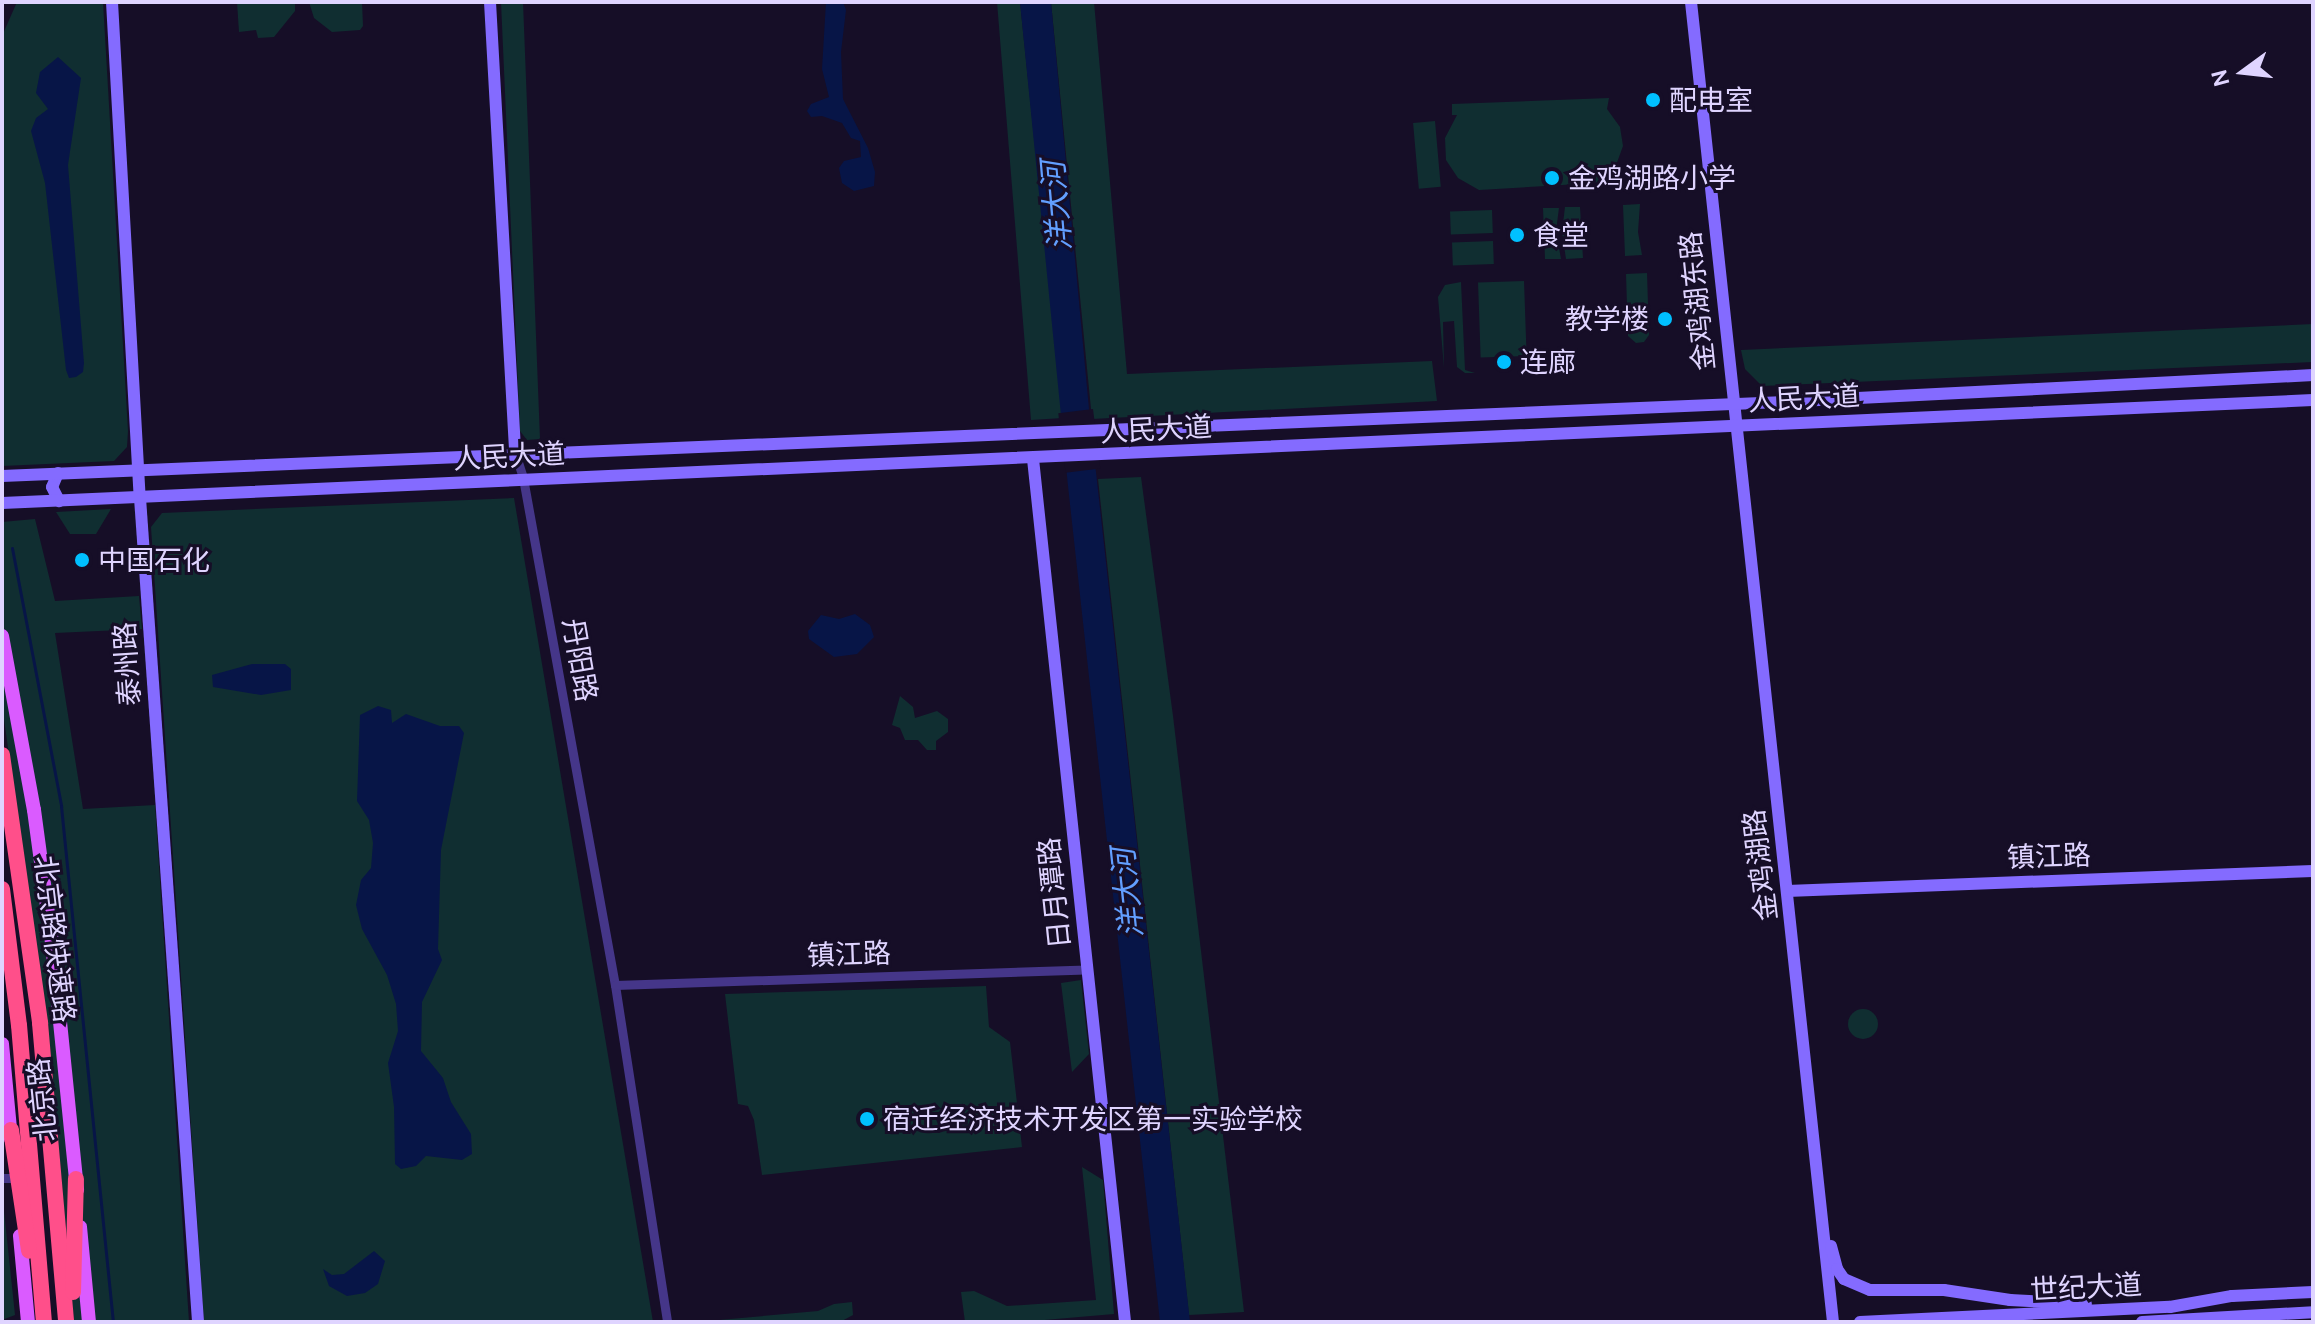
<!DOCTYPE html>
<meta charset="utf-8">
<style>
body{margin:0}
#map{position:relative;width:2315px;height:1324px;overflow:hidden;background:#160e27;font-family:Ubuntu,"Noto Sans SC",sans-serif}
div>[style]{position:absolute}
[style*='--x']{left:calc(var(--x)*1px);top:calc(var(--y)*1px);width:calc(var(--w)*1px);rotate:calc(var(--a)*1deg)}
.green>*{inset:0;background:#102e31;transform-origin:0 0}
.round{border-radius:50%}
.water>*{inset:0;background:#071547}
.pier>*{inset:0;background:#160e27;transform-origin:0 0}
.stream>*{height:3px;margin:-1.5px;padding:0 1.5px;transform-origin:1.5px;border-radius:1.5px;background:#071547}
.street>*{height:9px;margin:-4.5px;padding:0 4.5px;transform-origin:4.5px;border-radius:4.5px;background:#453689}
.secondary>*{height:12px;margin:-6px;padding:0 6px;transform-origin:6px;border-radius:6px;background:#846bff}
.primary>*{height:14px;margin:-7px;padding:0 7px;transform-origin:7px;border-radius:7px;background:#da5bff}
.highway>*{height:16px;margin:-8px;padding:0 8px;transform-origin:8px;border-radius:8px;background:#ff4f8a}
.dots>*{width:22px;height:22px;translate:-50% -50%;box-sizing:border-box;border:4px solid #160e27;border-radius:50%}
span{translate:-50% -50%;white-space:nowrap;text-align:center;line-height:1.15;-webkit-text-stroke:6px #160e27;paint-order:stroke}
.poi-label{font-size:28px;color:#dfd4ff}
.left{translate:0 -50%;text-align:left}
.right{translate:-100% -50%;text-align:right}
.street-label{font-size:28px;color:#dfd4ff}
.water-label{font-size:30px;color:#629fff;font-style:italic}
.frame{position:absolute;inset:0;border:4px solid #dfd4ff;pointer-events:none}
.north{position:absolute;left:2203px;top:32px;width:80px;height:80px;-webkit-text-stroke:6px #160e27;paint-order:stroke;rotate:255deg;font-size:22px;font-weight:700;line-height:32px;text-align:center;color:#dfd4ff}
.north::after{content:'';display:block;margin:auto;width:28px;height:36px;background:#dfd4ff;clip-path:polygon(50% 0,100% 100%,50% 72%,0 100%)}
</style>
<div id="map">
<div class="green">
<div style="clip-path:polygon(17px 2px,103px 2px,128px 431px,127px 447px,114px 461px,2px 466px,2px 36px)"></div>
<div style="clip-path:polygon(237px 2px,295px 2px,295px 11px,274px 37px,258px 38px,256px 30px,239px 32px)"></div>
<div style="clip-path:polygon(309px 2px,362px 2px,363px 26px,360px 30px,332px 32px,314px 18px)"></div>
<div style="clip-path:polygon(501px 2px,523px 2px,540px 439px,527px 440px,520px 431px)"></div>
<div style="clip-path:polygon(997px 2px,1020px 2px,1063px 418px,1031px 420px)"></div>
<div style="clip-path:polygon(1051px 2px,1094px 2px,1127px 374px,1432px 361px,1437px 401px,1092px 419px)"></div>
<div style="clip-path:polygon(1609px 98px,1607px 109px,1620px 127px,1623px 146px,1615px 168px,1596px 183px,1479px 190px,1458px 178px,1446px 160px,1445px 138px,1457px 115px,1452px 115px,1452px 104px)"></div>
<div style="left:1435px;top:121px;width:66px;height:22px;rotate:85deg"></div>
<div style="clip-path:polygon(1640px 204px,1638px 232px,1642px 255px,1625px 256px,1623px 205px)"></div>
<div style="clip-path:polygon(1565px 207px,1580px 207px,1583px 258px,1566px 259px,1562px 232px)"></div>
<div style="clip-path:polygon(1543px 208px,1559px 208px,1556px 231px,1561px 259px,1545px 259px)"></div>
<div style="left:1492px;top:210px;width:23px;height:42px;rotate:88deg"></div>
<div style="left:1493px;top:241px;width:23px;height:41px;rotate:88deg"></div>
<div style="clip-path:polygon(1647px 273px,1649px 335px,1644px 342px,1636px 343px,1628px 336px,1626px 274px)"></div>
<div style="left:1524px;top:281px;width:75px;height:46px;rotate:88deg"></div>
<div style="clip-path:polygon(1461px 282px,1465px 370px,1475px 373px,1465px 373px,1457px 367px,1454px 321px,1443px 322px,1444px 368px,1438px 297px,1445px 285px)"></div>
<div style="clip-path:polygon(2313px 324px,2313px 362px,1762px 386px,1745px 369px,1741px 350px)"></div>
<div style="clip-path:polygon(1141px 477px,1173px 716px,1244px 1312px,1189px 1315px,1098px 479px)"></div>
<div style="clip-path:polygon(514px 498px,653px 1322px,204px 1322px,151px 527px,162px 513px)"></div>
<div style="clip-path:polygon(111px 509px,96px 534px,70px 534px,56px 512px)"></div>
<div style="clip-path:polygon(35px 519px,55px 601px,139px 596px,142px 629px,55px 633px,83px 809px,155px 805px,189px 1322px,74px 1322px,50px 1048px,2px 705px,2px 522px)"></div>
<div style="clip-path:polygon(900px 696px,913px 707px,915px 718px,937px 711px,948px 719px,948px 732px,936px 741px,936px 750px,927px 750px,918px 740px,905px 740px,900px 728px,892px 725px)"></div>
<div style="clip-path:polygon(1081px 980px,1089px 1054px,1072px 1072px,1061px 983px)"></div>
<div style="clip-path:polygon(986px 986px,989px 1027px,1010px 1042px,1022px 1147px,762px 1175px,754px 1120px,748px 1106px,738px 1104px,725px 994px)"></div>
<div class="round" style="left:1848px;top:1009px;width:30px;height:30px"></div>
<div style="clip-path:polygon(1082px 1167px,1103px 1180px,1114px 1314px,1021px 1322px,965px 1322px,961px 1292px,974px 1291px,1007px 1306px,1096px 1300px)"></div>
<div style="clip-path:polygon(2px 1192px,15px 1315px,2px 1320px)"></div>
<div style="clip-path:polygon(852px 1302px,853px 1315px,840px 1322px,697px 1322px,818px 1311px,834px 1304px)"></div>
</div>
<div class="water">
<div style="clip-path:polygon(826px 2px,843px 2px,846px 10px,841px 52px,843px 99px,868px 148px,875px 172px,874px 186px,854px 191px,842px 183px,839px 168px,844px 161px,861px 157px,860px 141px,851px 138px,842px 123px,822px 116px,811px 117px,807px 111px,811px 104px,829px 97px,822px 69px)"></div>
<div style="clip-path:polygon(1020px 2px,1051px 2px,1089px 409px,1190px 1322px,1160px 1322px,1068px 486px)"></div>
<div style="clip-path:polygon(58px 57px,81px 78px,68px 165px,84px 363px,83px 372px,76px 377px,69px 378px,66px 370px,45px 183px,31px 131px,36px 118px,48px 109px,36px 93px,40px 72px)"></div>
<div style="clip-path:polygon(855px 614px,870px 625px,874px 637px,857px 654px,834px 657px,809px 639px,808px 631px,821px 615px,839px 619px)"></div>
<div style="clip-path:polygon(252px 664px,285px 664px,291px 669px,291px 690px,261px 695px,213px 687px,212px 675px)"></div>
<div style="clip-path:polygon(378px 706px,391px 710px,392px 723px,406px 714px,440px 726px,459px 726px,464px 733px,441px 850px,438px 949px,442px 960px,422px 1002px,421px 1051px,443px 1078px,451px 1102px,471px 1134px,472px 1154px,462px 1160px,426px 1156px,416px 1166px,401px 1169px,395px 1164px,394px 1107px,388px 1063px,398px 1031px,396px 1004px,387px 975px,362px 929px,356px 905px,361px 880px,371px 868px,373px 843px,369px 820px,357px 801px,360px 715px)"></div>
<div style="clip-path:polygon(374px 1251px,385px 1261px,378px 1284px,365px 1293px,347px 1296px,329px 1286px,323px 1269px,332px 1275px,344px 1274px)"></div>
</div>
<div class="pier">
<div style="left:1093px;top:409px;width:60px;height:35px;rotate:83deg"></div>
</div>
<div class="stream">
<div style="--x:12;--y:548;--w:263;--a:79.2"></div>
<div style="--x:61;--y:806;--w:519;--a:84.25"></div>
</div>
<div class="street">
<div style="--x:515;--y:453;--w:26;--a:72"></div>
<div style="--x:523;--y:478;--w:515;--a:79.72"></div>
<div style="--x:615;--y:985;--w:341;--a:81.2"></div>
<div style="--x:615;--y:985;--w:471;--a:-1.9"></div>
<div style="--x:2;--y:1178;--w:13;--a:0"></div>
</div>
<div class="secondary">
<div style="--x:112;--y:2;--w:497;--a:86.8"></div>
<div style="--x:140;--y:498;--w:826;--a:85.97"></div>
<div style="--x:490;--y:2;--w:452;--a:86.8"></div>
<div style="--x:1691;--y:2;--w:1328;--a:83.86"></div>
<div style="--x:1033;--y:459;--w:868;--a:83.91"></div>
<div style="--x:58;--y:473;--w:15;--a:113"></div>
<div style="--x:52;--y:487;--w:16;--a:63"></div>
<div style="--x:2;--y:476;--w:1779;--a:-2.38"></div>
<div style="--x:1779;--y:402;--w:535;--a:-2.89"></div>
<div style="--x:2;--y:503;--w:2313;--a:-2.55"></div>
<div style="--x:1787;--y:891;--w:526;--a:-2.18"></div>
<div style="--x:1831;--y:1246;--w:24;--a:75"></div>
<div style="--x:1837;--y:1269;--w:12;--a:55"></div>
<div style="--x:1844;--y:1279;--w:28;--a:23"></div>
<div style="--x:1870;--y:1290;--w:74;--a:0"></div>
<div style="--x:1944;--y:1290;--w:67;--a:8.6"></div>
<div style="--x:2010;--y:1300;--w:76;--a:3"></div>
<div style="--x:1860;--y:1322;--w:310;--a:-2.8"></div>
<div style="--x:2170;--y:1307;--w:63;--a:-10.1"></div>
<div style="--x:2232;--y:1296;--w:81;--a:-2.8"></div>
<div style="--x:2142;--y:1322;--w:171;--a:-3.3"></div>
</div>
<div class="primary">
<div style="--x:2;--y:636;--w:177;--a:79.6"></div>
<div style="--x:34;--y:810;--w:134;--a:82.3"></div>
<div style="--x:52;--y:943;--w:248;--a:84.2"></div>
<div style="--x:2;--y:1044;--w:95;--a:84.6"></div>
<div style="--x:80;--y:1227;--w:95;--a:84.6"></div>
<div style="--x:20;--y:1236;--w:86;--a:84.7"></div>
</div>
<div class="highway">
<div style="--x:2;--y:755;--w:271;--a:81.9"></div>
<div style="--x:40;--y:1023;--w:300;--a:85"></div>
<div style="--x:2;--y:889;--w:137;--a:82.9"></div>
<div style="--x:19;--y:1025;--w:298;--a:85.2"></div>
<div style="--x:11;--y:1130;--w:122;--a:81.5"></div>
<div style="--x:73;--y:1292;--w:113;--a:-88.5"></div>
</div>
<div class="dots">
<div style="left:1653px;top:100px;background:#00c0ff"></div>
<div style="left:1552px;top:178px;background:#00c0ff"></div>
<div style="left:1517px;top:235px;background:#00c0ff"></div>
<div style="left:1665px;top:319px;background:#00c0ff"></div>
<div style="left:1504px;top:362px;background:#00c0ff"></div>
<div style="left:82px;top:560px;background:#00c0ff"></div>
<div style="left:867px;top:1119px;background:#00c0ff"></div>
</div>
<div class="poi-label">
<span class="left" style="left:1669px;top:100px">配电室</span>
<span class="left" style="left:1568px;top:178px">金鸡湖路小学</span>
<span class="left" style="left:1533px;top:235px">食堂</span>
<span class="right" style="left:1649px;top:319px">教学楼</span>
<span class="left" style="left:1520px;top:362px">连廊</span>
<span class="left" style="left:98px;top:560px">中国石化</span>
<span class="left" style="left:883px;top:1119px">宿迁经济技术开发区第一实验学校</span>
</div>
<div class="street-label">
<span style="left:1697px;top:301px;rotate:-96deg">金鸡湖东路</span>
<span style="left:1804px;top:398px;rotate:-3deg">人民大道</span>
<span style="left:1156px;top:429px;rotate:-3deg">人民大道</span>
<span style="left:509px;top:456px;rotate:-3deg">人民大道</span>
<span style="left:580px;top:660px;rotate:80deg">丹阳路</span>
<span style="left:127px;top:664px;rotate:-94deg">泰州路</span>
<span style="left:2049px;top:856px;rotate:-2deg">镇江路</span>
<span style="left:1760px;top:865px;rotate:-97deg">金鸡湖路</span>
<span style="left:1054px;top:893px;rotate:-96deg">日月潭路</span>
<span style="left:55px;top:939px;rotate:83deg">北京路快速路</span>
<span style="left:849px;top:954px;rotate:-2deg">镇江路</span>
<span style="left:42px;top:1100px;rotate:-96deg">北京路</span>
<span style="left:2086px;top:1287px;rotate:-3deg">世纪大道</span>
</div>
<div class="water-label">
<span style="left:1056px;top:206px;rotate:-95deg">洋大河</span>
<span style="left:1127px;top:893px;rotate:-96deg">洋大河</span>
</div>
<div class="frame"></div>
<div class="north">N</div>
</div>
